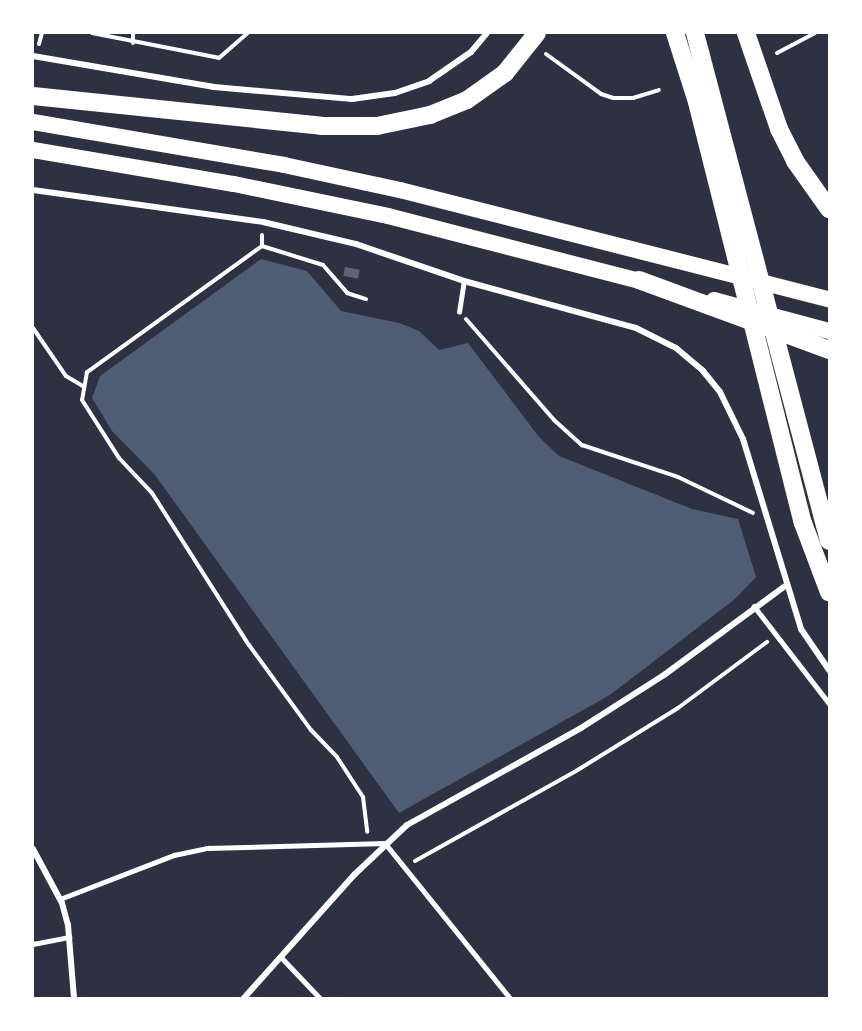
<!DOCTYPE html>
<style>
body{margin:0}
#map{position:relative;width:862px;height:1031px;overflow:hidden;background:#2d3142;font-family:"Nunito Sans",sans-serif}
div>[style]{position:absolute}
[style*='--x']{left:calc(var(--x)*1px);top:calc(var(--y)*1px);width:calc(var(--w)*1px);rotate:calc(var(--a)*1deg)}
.water>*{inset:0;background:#4f5d75}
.building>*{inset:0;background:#626471;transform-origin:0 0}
.path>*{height:4px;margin:-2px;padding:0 2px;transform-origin:2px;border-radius:2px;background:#fff}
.service>*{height:4.5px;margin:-2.25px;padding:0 2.25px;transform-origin:2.25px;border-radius:2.25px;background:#fff}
.minor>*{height:6px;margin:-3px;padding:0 3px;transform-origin:3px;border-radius:3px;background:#fff}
.trunk>*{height:16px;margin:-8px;padding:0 8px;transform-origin:8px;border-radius:8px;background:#fff}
.motorway>*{height:18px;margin:-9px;padding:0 9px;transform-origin:9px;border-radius:9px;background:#fff}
span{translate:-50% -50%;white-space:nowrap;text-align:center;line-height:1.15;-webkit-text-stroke:5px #fff;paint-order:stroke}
.frame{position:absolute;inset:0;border:34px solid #fff;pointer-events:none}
</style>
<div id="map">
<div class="water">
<div style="clip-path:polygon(261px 259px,307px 271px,341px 311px,399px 323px,419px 331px,439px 350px,468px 343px,539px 437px,559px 456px,692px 509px,738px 519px,756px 577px,735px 599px,610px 695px,399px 813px,155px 475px,112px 431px,92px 398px,100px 376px)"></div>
</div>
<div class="building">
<div style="left:345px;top:267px;width:15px;height:9px;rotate:11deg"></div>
</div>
<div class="path">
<div style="--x:92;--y:33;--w:129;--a:11.1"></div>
<div style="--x:219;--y:58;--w:38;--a:-41"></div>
<div style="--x:133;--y:43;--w:10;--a:-90"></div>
<div style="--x:39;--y:44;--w:11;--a:-75"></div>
<div style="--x:777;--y:53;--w:43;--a:-27.8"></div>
<div style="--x:546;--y:54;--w:68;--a:36"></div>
<div style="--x:601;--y:94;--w:13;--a:18"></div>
<div style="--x:613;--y:98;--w:20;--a:0"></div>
<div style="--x:633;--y:98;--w:27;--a:-17"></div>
<div style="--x:262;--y:235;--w:11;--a:90"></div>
<div style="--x:262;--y:246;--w:216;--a:144.2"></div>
<div style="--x:87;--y:372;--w:28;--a:100"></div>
<div style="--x:82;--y:400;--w:69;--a:57.5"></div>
<div style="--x:119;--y:458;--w:48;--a:46.7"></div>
<div style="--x:152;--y:493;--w:180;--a:57.5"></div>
<div style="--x:249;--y:645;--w:105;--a:53.9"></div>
<div style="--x:311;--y:730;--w:37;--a:46"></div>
<div style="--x:337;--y:757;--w:48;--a:57"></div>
<div style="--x:363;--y:797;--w:35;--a:83"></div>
<div style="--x:262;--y:246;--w:64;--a:17.3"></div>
<div style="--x:323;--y:265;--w:37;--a:49"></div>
<div style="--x:347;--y:293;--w:20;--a:18"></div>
<div style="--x:466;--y:319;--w:134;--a:48.9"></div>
<div style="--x:554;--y:420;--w:38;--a:42"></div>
<div style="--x:582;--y:445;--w:101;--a:18.4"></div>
<div style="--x:678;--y:477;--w:83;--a:25.6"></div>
<div style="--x:33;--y:328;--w:58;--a:55.5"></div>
<div style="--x:66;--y:376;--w:21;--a:31"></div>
<div style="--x:415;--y:861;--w:184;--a:-29.2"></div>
<div style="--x:576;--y:771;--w:120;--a:-31.7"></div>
<div style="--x:678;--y:708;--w:111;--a:-36.6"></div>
</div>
<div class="service">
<div style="--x:459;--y:312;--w:31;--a:-81"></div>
<div style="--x:754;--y:606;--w:123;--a:52.3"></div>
<div style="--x:60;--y:899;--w:122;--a:-21.1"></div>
<div style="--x:174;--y:855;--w:34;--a:-12"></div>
<div style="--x:207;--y:848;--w:178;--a:-1.6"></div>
<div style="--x:385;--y:843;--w:199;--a:51.1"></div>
<div style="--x:33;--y:944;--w:37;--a:-11"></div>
<div style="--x:283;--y:959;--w:54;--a:46.5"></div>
</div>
<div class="minor">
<div style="--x:33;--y:56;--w:184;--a:9.7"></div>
<div style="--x:214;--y:87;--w:139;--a:5"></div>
<div style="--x:352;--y:99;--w:43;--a:-7.9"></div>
<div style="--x:395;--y:93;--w:36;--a:-19"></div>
<div style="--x:429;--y:81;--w:51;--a:-34.6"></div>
<div style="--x:471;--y:52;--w:25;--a:-50"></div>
<div style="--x:33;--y:190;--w:232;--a:7.9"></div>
<div style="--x:263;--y:222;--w:96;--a:13.3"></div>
<div style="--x:356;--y:244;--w:114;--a:18.9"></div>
<div style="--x:464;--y:281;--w:178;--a:15.3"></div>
<div style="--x:636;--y:328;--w:45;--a:26.6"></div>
<div style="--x:676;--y:348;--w:35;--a:40"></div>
<div style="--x:703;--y:371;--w:27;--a:51"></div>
<div style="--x:720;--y:392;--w:52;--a:63.9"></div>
<div style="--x:743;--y:439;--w:199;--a:73"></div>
<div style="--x:801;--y:629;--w:50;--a:55.7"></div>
<div style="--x:33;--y:849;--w:61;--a:61.8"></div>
<div style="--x:62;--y:903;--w:23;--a:75"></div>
<div style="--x:68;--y:925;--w:73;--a:85.3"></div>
<div style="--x:244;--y:998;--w:166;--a:-48.2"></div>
<div style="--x:355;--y:874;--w:71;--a:-43.3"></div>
<div style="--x:407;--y:825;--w:199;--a:-29.1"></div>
<div style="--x:581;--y:728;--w:98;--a:-32.6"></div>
<div style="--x:664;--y:675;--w:150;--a:-36.3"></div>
</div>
<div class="trunk">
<div style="--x:33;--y:122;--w:255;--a:9.7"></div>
<div style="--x:284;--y:165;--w:119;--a:12.2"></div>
<div style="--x:400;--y:190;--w:443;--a:14.3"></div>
<div style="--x:33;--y:150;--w:204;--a:9.6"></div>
<div style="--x:234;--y:184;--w:157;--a:11.7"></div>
<div style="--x:388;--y:216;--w:272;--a:14.5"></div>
<div style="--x:714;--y:300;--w:119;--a:15.1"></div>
</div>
<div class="motorway">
<div style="--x:675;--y:33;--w:72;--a:72.3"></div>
<div style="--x:697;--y:102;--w:434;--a:75.9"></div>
<div style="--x:803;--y:523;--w:74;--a:69.4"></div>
<div style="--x:695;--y:33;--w:525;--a:75.22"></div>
<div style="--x:746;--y:33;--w:102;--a:71"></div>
<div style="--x:779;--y:129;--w:36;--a:63"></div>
<div style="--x:795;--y:161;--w:59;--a:54.7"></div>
<div style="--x:33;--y:96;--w:290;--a:5.9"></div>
<div style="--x:321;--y:126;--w:56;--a:0"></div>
<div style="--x:377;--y:126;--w:54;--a:-11.7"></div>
<div style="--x:430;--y:115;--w:40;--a:-22"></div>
<div style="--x:467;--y:100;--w:47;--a:-35.4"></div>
<div style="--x:505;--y:73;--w:51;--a:-51.3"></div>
<div style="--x:639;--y:280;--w:202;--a:20.2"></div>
</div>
<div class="frame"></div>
</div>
